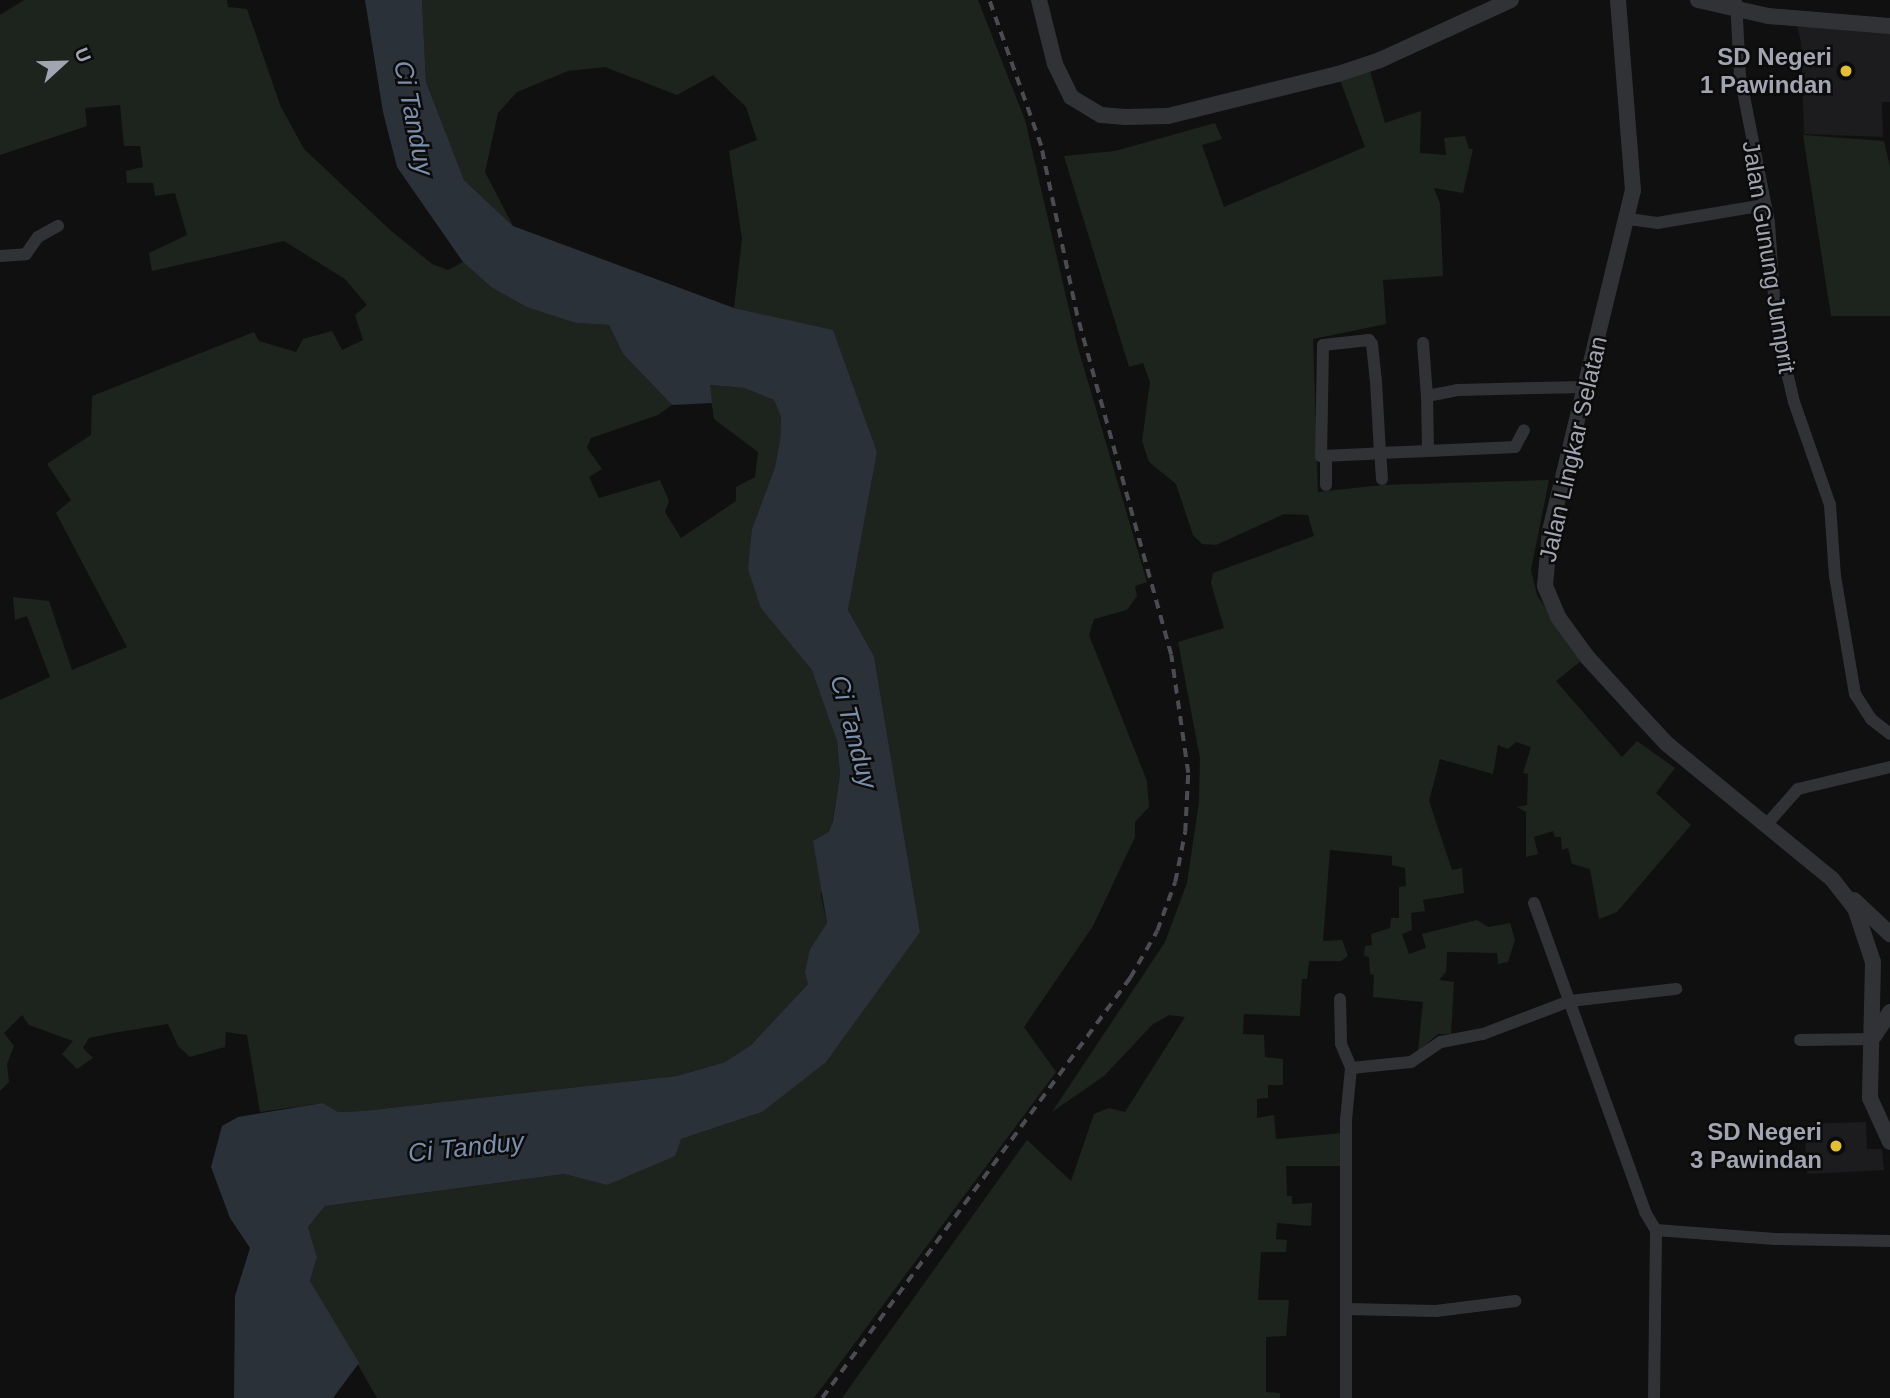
<!DOCTYPE html>
<style>
body{margin:0}
#map{position:relative;width:1890px;height:1398px;overflow:hidden;background:#101011;font-family:Helvetica,sans-serif}
div>[style]{position:absolute}
[style*='--x']{left:calc(var(--x)*1px);top:calc(var(--y)*1px);width:calc(var(--w)*1px);rotate:calc(var(--a)*1deg)}
.built>*{inset:0;background:#1c1c1e}
.green>*{inset:0;background:#1d241e}
.water>*{inset:0;background:#2b3139}
.minor>*{height:12px;margin:-6px;padding:0 6px;transform-origin:6px;border-radius:6px;background:#313236}
.tertiary>*{height:16px;margin:-8px;padding:0 8px;transform-origin:8px;border-radius:8px;background:#313236}
.rail>*{height:3.5px;margin-top:-1.75px;transform-origin:0;background:repeating-linear-gradient(90deg,#4b4b51 0 9px,transparent 0 16px)}
.dots>*{width:19px;height:19px;translate:-50% -50%;box-sizing:border-box;border:4px solid #0b0b0c;border-radius:50%}
span{translate:-50% -50%;white-space:nowrap;text-align:center;line-height:1.15;-webkit-text-stroke:5px #0b0b0c;paint-order:stroke}
.poi-label{font-size:24px;color:#a2a5b1;font-weight:700}
.right{translate:-100% -50%;text-align:right}
.street-label{font-size:24px;color:#a2a5b1}
.water-label{font-size:26px;color:#7b8eaa;font-style:italic}
.north{position:absolute;left:28px;top:28px;width:70px;height:70px;-webkit-text-stroke:5px #0b0b0c;paint-order:stroke;rotate:68deg;font-size:19px;font-weight:700;line-height:28px;text-align:center;color:#a2a5b1}
.north::after{content:'';display:block;margin:auto;width:24px;height:32px;background:#a2a5b1;clip-path:polygon(50% 0,100% 100%,50% 72%,0 100%)}
</style>
<div id="map">
<div class="built">
<div style="clip-path:polygon(1796px 23px,1890px 30px,1890px 102px,1882px 102px,1883px 137px,1804px 134px,1801px 42px)"></div>
<div style="clip-path:polygon(1866px 1122px,1867px 1149px,1882px 1149px,1884px 1170px,1807px 1174px,1804px 1124px)"></div>
</div>
<div class="green">
<div style="clip-path:polygon(24px 0,227px 0,228px 7px,247px 9px,280px 105px,304px 149px,389px 229px,432px 264px,448px 270px,463px 262px,491px 287px,576px 323px,609px 325px,623px 354px,672px 405px,658px 415px,591px 438px,587px 448px,602px 469px,589px 477px,599px 498px,660px 480px,669px 501px,665px 512px,681px 538px,736px 501px,736px 487px,755px 477px,758px 452px,714px 419px,709px 385px,744px 388px,774px 400px,781px 417px,780px 440px,775px 467px,752px 529px,788px 638px,812px 670px,824px 698px,837px 741px,840px 774px,821px 896px,827px 923px,810px 949px,808px 984px,751px 1045px,725px 1062px,677px 1076px,363px 1111px,338px 1112px,323px 1103px,260px 1112px,247px 1035px,226px 1032px,225px 1047px,190px 1057px,178px 1046px,168px 1024px,113px 1033px,89px 1038px,83px 1048px,93px 1058px,77px 1069px,62px 1054px,73px 1041px,29px 1025px,22px 1015px,4px 1033px,14px 1046px,7px 1064px,9px 1082px,0 1091px,0 700px,50px 677px,27px 616px,15px 620px,13px 597px,49px 601px,72px 670px,127px 647px,56px 513px,71px 500px,47px 464px,91px 435px,92px 396px,254px 332px,259px 341px,296px 352px,303px 339px,332px 331px,342px 350px,363px 340px,355px 315px,367px 305px,345px 279px,284px 241px,152px 271px,149px 253px,187px 235px,175px 193px,155px 196px,153px 183px,127px 183px,126px 171px,143px 167px,140px 146px,124px 146px,120px 105px,85px 108px,87px 126px,0 155px,0 15px)"></div>
<div style="clip-path:polygon(422px 0,978px 0,1025px 120px,1078px 348px,1147px 582px,1135px 586px,1137px 596px,1127px 610px,1094px 619px,1089px 635px,1147px 781px,1149px 807px,1135px 822px,1135px 837px,1093px 926px,1024px 1027px,1056px 1072px,814px 1398px,377px 1398px,310px 1281px,317px 1257px,308px 1227px,325px 1206px,564px 1174px,607px 1185px,681px 1139px,762px 1112px,920px 932px,874px 656px,848px 610px,877px 452px,833px 331px,734px 308px,742px 239px,729px 151px,757px 140px,746px 107px,713px 75px,677px 95px,605px 67px,568px 71px,517px 92px,498px 113px,485px 172px,513px 226px,464px 180px,426px 82px)"></div>
<div style="clip-path:polygon(1370px 71px,1385px 123px,1421px 111px,1420px 153px,1446px 155px,1444px 138px,1465px 136px,1469px 149px,1473px 149px,1463px 193px,1434px 188px,1440px 204px,1443px 276px,1383px 280px,1386px 324px,1313px 339px,1318px 492px,1382px 485px,1549px 480px,1531px 570px,1537px 595px,1581px 661px,1556px 681px,1622px 757px,1637px 741px,1675px 768px,1656px 793px,1691px 825px,1617px 912px,1599px 919px,1590px 869px,1572px 864px,1568px 848px,1562px 850px,1561px 837px,1555px 837px,1553px 831px,1534px 837px,1538px 854px,1526px 857px,1526px 812px,1517px 807px,1527px 805px,1528px 774px,1523px 773px,1531px 747px,1516px 742px,1508px 749px,1498px 745px,1493px 774px,1440px 759px,1429px 801px,1452px 870px,1462px 868px,1464px 893px,1423px 900px,1425px 911px,1411px 913px,1412px 930px,1402px 934px,1409px 954px,1426px 948px,1422px 934px,1477px 920px,1488px 927px,1510px 923px,1515px 940px,1508px 962px,1498px 964px,1497px 953px,1447px 952px,1446px 972px,1439px 980px,1454px 982px,1451px 1034px,1438px 1034px,1418px 1051px,1423px 1002px,1373px 997px,1374px 975px,1370px 974px,1369px 957px,1364px 956px,1365px 946px,1372px 945px,1371px 934px,1390px 928px,1391px 918px,1399px 918px,1399px 887px,1406px 886px,1405px 868px,1392px 865px,1392px 856px,1330px 850px,1323px 941px,1342px 940px,1348px 956px,1341px 961px,1309px 961px,1307px 979px,1302px 979px,1300px 1016px,1244px 1014px,1243px 1034px,1264px 1035px,1265px 1057px,1283px 1059px,1283px 1085px,1268px 1085px,1268px 1098px,1257px 1099px,1257px 1118px,1274px 1115px,1276px 1139px,1343px 1133px,1342px 1166px,1286px 1166px,1287px 1196px,1292px 1196px,1292px 1204px,1312px 1203px,1311px 1226px,1277px 1223px,1276px 1239px,1287px 1240px,1286px 1252px,1261px 1252px,1258px 1300px,1289px 1300px,1286px 1336px,1266px 1337px,1266px 1392px,1280px 1393px,1280px 1398px,842px 1398px,1027px 1140px,1071px 1181px,1094px 1114px,1109px 1108px,1125px 1112px,1185px 1017px,1169px 1015px,1152px 1025px,1104px 1076px,1052px 1112px,1165px 942px,1187px 883px,1199px 802px,1200px 758px,1178px 642px,1224px 628px,1211px 583px,1213px 573px,1314px 536px,1308px 515px,1284px 514px,1216px 545px,1202px 544px,1193px 535px,1176px 484px,1149px 462px,1142px 441px,1150px 382px,1143px 363px,1129px 367px,1064px 156px,1115px 151px,1215px 123px,1222px 139px,1202px 145px,1224px 207px,1365px 147px,1340px 80px)"></div>
<div style="clip-path:polygon(1803px 135px,1884px 141px,1890px 167px,1890px 316px,1831px 316px)"></div>
</div>
<div class="water">
<div style="clip-path:polygon(365px 0,422px 0,426px 82px,464px 180px,513px 226px,734px 308px,833px 330px,877px 452px,848px 610px,874px 656px,920px 932px,826px 1062px,762px 1112px,681px 1139px,675px 1156px,607px 1185px,564px 1174px,325px 1206px,308px 1227px,317px 1257px,310px 1281px,359px 1363px,333px 1398px,234px 1398px,235px 1296px,250px 1248px,230px 1218px,211px 1167px,222px 1126px,238px 1117px,323px 1103px,338px 1112px,363px 1111px,677px 1076px,725px 1062px,751px 1045px,808px 984px,805px 972px,810px 949px,827px 923px,813px 841px,829px 832px,833px 821px,840px 774px,837px 741px,812px 670px,761px 608px,748px 569px,752px 529px,775px 467px,780px 440px,781px 417px,774px 400px,744px 388px,710px 385px,712px 403px,672px 405px,623px 354px,609px 325px,576px 323px,527px 307px,491px 287px,463px 262px,397px 167px,383px 112px)"></div>
</div>
<div class="minor">
<div style="--x:1736;--y:0;--w:76;--a:87"></div>
<div style="--x:1740;--y:76;--w:150;--a:78.8"></div>
<div style="--x:1769;--y:223;--w:103;--a:86.1"></div>
<div style="--x:1776;--y:326;--w:78;--a:76.7"></div>
<div style="--x:1794;--y:402;--w:109;--a:70.7"></div>
<div style="--x:1830;--y:505;--w:71;--a:86"></div>
<div style="--x:1835;--y:576;--w:120;--a:80.4"></div>
<div style="--x:1855;--y:694;--w:30;--a:57"></div>
<div style="--x:1871;--y:719;--w:24;--a:38"></div>
<div style="--x:1629;--y:219;--w:28;--a:8"></div>
<div style="--x:1657;--y:223;--w:109;--a:-9.5"></div>
<div style="--x:0;--y:256;--w:26;--a:-4"></div>
<div style="--x:26;--y:254;--w:21;--a:-55"></div>
<div style="--x:38;--y:237;--w:23;--a:-29"></div>
<div style="--x:1423;--y:343;--w:53;--a:85.7"></div>
<div style="--x:1428;--y:451;--w:87;--a:-2.6"></div>
<div style="--x:1515;--y:447;--w:19;--a:-62"></div>
<div style="--x:1326;--y:456;--w:29;--a:90"></div>
<div style="--x:1382;--y:479;--w:26;--a:-94"></div>
<div style="--x:1380;--y:453;--w:71;--a:-93.2"></div>
<div style="--x:1376;--y:382;--w:38;--a:-96"></div>
<div style="--x:1372;--y:344;--w:5;--a:-127"></div>
<div style="--x:1369;--y:340;--w:46;--a:173.8"></div>
<div style="--x:1323;--y:345;--w:111;--a:91"></div>
<div style="--x:1321;--y:456;--w:46;--a:-2.5"></div>
<div style="--x:1367;--y:454;--w:13;--a:-4"></div>
<div style="--x:1380;--y:453;--w:48;--a:-2.4"></div>
<div style="--x:1428;--y:451;--w:55;--a:-91"></div>
<div style="--x:1427;--y:396;--w:31;--a:-11"></div>
<div style="--x:1457;--y:390;--w:127;--a:-1.4"></div>
<div style="--x:1766;--y:825;--w:48;--a:-48.4"></div>
<div style="--x:1798;--y:789;--w:95;--a:-13.4"></div>
<div style="--x:1534;--y:903;--w:328;--a:70.2"></div>
<div style="--x:1645;--y:1212;--w:21;--a:59"></div>
<div style="--x:1656;--y:1230;--w:119;--a:4.3"></div>
<div style="--x:1775;--y:1239;--w:115;--a:1"></div>
<div style="--x:1340;--y:999;--w:45;--a:88.7"></div>
<div style="--x:1341;--y:1044;--w:26;--a:67"></div>
<div style="--x:1800;--y:1040;--w:73;--a:-0.8"></div>
<div style="--x:1346;--y:1309;--w:90;--a:1.3"></div>
<div style="--x:1436;--y:1311;--w:80;--a:-7.2"></div>
<div style="--x:1346;--y:1398;--w:278;--a:-90"></div>
<div style="--x:1346;--y:1120;--w:52;--a:-84.5"></div>
<div style="--x:1351;--y:1068;--w:60;--a:-5.7"></div>
<div style="--x:1411;--y:1062;--w:36;--a:-34"></div>
<div style="--x:1441;--y:1042;--w:43;--a:-10.8"></div>
<div style="--x:1483;--y:1034;--w:93;--a:-20.8"></div>
<div style="--x:1570;--y:1001;--w:107;--a:-6.5"></div>
<div style="--x:1654;--y:1398;--w:168;--a:-89.3"></div>
</div>
<div class="tertiary">
<div style="--x:1039;--y:0;--w:66;--a:76"></div>
<div style="--x:1055;--y:64;--w:37;--a:64"></div>
<div style="--x:1071;--y:97;--w:35;--a:31"></div>
<div style="--x:1101;--y:115;--w:24;--a:5"></div>
<div style="--x:1125;--y:117;--w:43;--a:-1.3"></div>
<div style="--x:1168;--y:116;--w:175;--a:-13.9"></div>
<div style="--x:1338;--y:74;--w:44;--a:-18.4"></div>
<div style="--x:1380;--y:60;--w:144;--a:-24.6"></div>
<div style="--x:1618;--y:0;--w:191;--a:85.5"></div>
<div style="--x:1633;--y:190;--w:350;--a:103.7"></div>
<div style="--x:1550;--y:530;--w:56;--a:95.1"></div>
<div style="--x:1545;--y:586;--w:34;--a:67"></div>
<div style="--x:1558;--y:617;--w:51;--a:53.8"></div>
<div style="--x:1588;--y:658;--w:76;--a:47.7"></div>
<div style="--x:1639;--y:714;--w:41;--a:47"></div>
<div style="--x:1667;--y:744;--w:213;--a:39.3"></div>
<div style="--x:1832;--y:879;--w:37;--a:52"></div>
<div style="--x:1855;--y:908;--w:57;--a:71.6"></div>
<div style="--x:1873;--y:962;--w:136;--a:91.3"></div>
<div style="--x:1870;--y:1098;--w:48;--a:65.6"></div>
<div style="--x:1698;--y:0;--w:72;--a:12.9"></div>
<div style="--x:1768;--y:16;--w:122;--a:4.7"></div>
<div style="--x:1854;--y:900;--w:50;--a:43.4"></div>
<div style="--x:1874;--y:1036;--w:29;--a:-56"></div>
</div>
<div class="rail">
<div style="--x:822;--y:1398;--w:521;--a:-53.75"></div>
<div style="--x:1130;--y:978;--w:54;--a:-60.1"></div>
<div style="--x:1157;--y:931;--w:52;--a:-69.8"></div>
<div style="--x:1175;--y:882;--w:51;--a:-78.7"></div>
<div style="--x:1185;--y:832;--w:59;--a:-87.1"></div>
<div style="--x:1188;--y:773;--w:119;--a:-98.2"></div>
<div style="--x:1171;--y:655;--w:352;--a:-105.5"></div>
<div style="--x:1077;--y:316;--w:174;--a:-102"></div>
<div style="--x:1041;--y:146;--w:155;--a:-109.6"></div>
</div>
<div class="dots">
<div style="left:1846px;top:71px;background:#e3bf36"></div>
<div style="left:1836px;top:1146px;background:#e3bf36"></div>
</div>
<div class="poi-label">
<span class="right" style="left:1832px;top:71px">SD Negeri<br>1 Pawindan</span>
<span class="right" style="left:1822px;top:1146px">SD Negeri<br>3 Pawindan</span>
</div>
<div class="street-label">
<span style="left:1769px;top:257px;rotate:81deg">Jalan Gunung Jumprit</span>
<span style="left:1573px;top:449px;rotate:-77deg">Jalan Lingkar Selatan</span>
</div>
<div class="water-label">
<span style="left:413px;top:118px;rotate:79deg">Ci Tanduy</span>
<span style="left:853px;top:732px;rotate:75deg">Ci Tanduy</span>
<span style="left:466px;top:1148px;rotate:-6deg">Ci Tanduy</span>
</div>
<div class="north">U</div>
</div>
